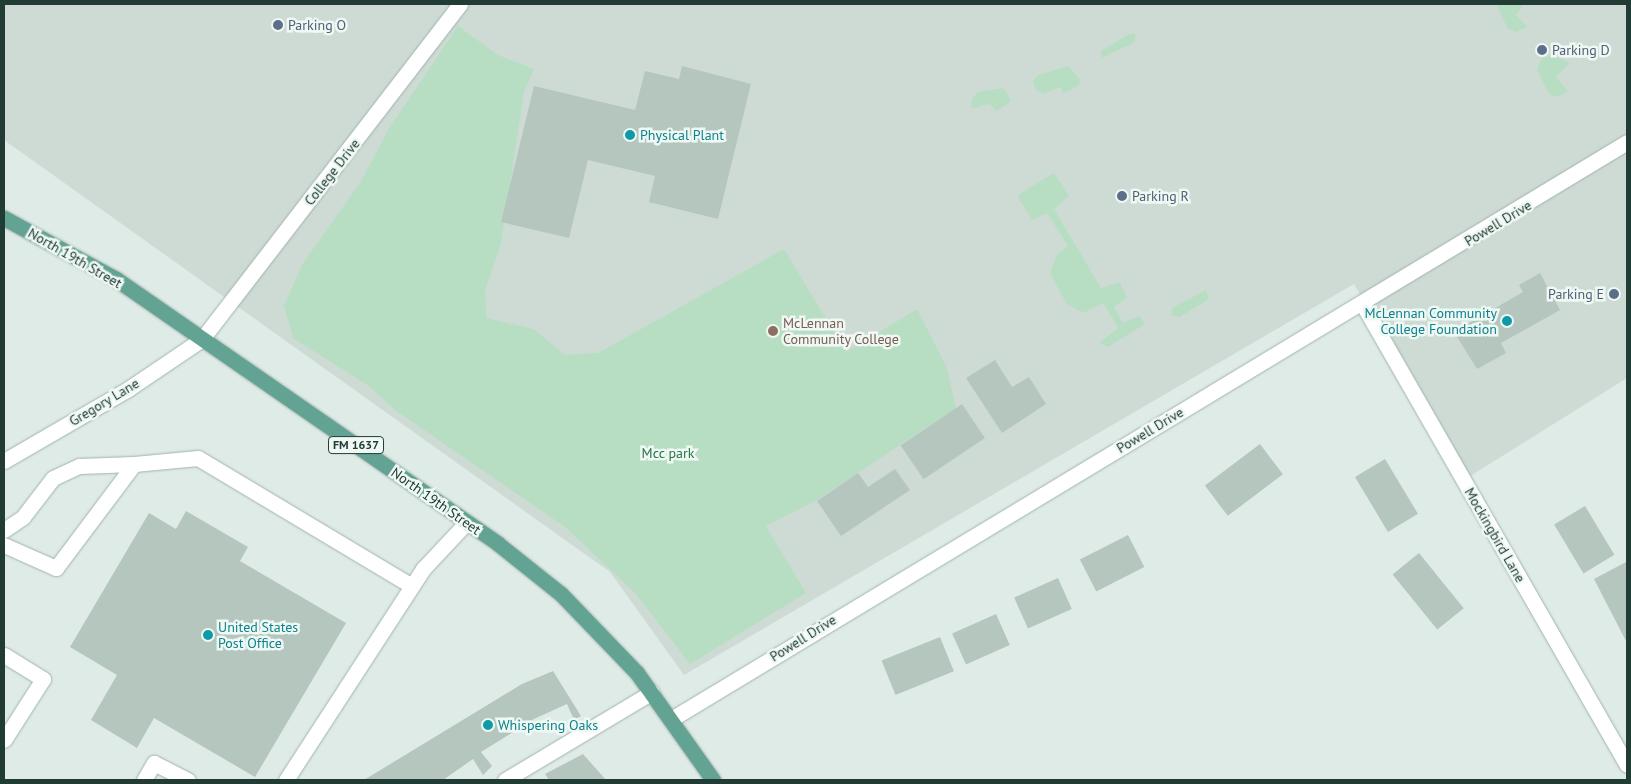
<!DOCTYPE html>
<style>
body{margin:0}
#map{position:relative;width:1631px;height:784px;overflow:hidden;background:#dfebe6;font-family:"PT Sans",sans-serif}
div>[style]{position:absolute}
[style*='--x']{left:calc(var(--x)*1px);top:calc(var(--y)*1px);width:calc(var(--w)*1px);rotate:calc(var(--a)*1deg)}
.built>*{inset:0;background:#cedbd5}
.green>*{inset:0;background:#b7dec3}
.building>*{inset:0;background:#b5c6bf;transform-origin:0 0}
.roads{filter:drop-shadow(0 0 1px #a2b3ad) drop-shadow(0 0 1px #a2b3ad)}
.lane>*{height:15px;margin:-7.5px;padding:0 7.5px;transform-origin:7.5px;border-radius:7.5px;background:#fff}
.street>*{height:15px;margin:-7.5px;padding:0 7.5px;transform-origin:7.5px;border-radius:7.5px;background:#fff}
.secondary>*{height:15px;margin:-7.5px;padding:0 7.5px;transform-origin:7.5px;border-radius:7.5px;background:#fff}
.primary>*{height:15px;margin:-7.5px;padding:0 7.5px;transform-origin:7.5px;border-radius:7.5px;background:#62a394}
.dots>*{width:14px;height:14px;translate:-50% -50%;box-sizing:border-box;border:2px solid #f0f8f4;border-radius:50%}
span{translate:-50% -50%;white-space:nowrap;text-align:center;line-height:1.15;-webkit-text-stroke:5px #f0f8f4;paint-order:stroke}
.shield-label span{padding:1px 4px;background:#f0f8f4;border:1px solid;border-radius:4px;-webkit-text-stroke-width:0}
.shield-label{font-size:12px;color:#203c35;font-weight:700}
.service-label{font-size:14px;color:#4e5e75}
.left{translate:0 -50%;text-align:left}
.right{translate:-100% -50%;text-align:right}
.culture-label{font-size:14px;color:#0d838f}
.street-label{font-size:14px;color:#203c35}
.education-label{font-size:14px;color:#785e54}
.park-label{font-size:14px;color:#287548}
.frame{position:absolute;inset:0;border:5px solid #203c35;pointer-events:none}
</style>
<div id="map">
<div class="built">
<div style="clip-path:polygon(4px 4px,1627px 4px,1627px 378px,1467px 478px,1354px 284px,684px 675px,610px 572px,4px 140px)"></div>
</div>
<div class="green">
<div style="clip-path:polygon(1496px 4px,1524px 4px,1516px 15px,1527px 27px,1517px 32px,1508px 29px)"></div>
<div style="clip-path:polygon(458px 26px,498px 55px,534px 69px,524px 92px,501px 244px,485px 291px,487px 318px,534px 329px,565px 355px,598px 353px,784px 249px,846px 352px,917px 309px,947px 368px,956px 408px,817px 500px,766px 526px,806px 593px,690px 664px,636px 594px,565px 527px,395px 410px,369px 386px,293px 338px,284px 305px,303px 263px,360px 183px,388px 130px)"></div>
<div style="clip-path:polygon(1129px 34px,1135px 34px,1135px 42px,1102px 58px,1101px 51px)"></div>
<div style="clip-path:polygon(1552px 55px,1570px 63px,1556px 77px,1568px 91px,1558px 97px,1549px 94px,1537px 70px,1541px 59px)"></div>
<div style="clip-path:polygon(1068px 66px,1081px 81px,1078px 86px,1063px 94px,1060px 87px,1043px 94px,1035px 89px,1033px 81px,1038px 75px)"></div>
<div style="clip-path:polygon(1003px 88px,1011px 99px,1009px 103px,996px 111px,990px 104px,971px 109px,972px 98px,978px 92px)"></div>
<div style="clip-path:polygon(1054px 173px,1069px 196px,1054px 209px,1101px 288px,1120px 282px,1127px 298px,1114px 307px,1123px 323px,1139px 316px,1145px 324px,1108px 347px,1099px 343px,1118px 328px,1103px 303px,1083px 313px,1066px 303px,1050px 273px,1057px 255px,1068px 246px,1047px 213px,1032px 220px,1019px 199px,1019px 194px)"></div>
<div style="clip-path:polygon(1206px 290px,1209px 299px,1180px 317px,1171px 315px,1172px 308px)"></div>
</div>
<div class="building">
<div style="clip-path:polygon(682px 66px,751px 84px,718px 219px,649px 202px,655px 176px,588px 160px,569px 238px,501px 222px,534px 86px,635px 110px,645px 71px,679px 79px)"></div>
<div style="clip-path:polygon(1540px 273px,1560px 310px,1501px 343px,1506px 353px,1477px 369px,1454px 332px,1523px 292px,1519px 285px)"></div>
<div style="clip-path:polygon(995px 360px,1012px 387px,1029px 377px,1046px 404px,1002px 433px,966px 378px)"></div>
<div style="left:962px;top:404px;width:41px;height:74px;rotate:56deg"></div>
<div style="left:1260px;top:444px;width:38px;height:69px;rotate:53deg"></div>
<div style="left:1385px;top:459px;width:64px;height:35px;rotate:59deg"></div>
<div style="clip-path:polygon(895px 469px,910px 490px,841px 536px,817px 501px,858px 473px,868px 487px)"></div>
<div style="left:1585px;top:506px;width:57px;height:36px;rotate:59deg"></div>
<div style="clip-path:polygon(186px 511px,248px 547px,240px 561px,346px 623px,255px 777px,154px 718px,137px 748px,91px 720px,117px 675px,70px 647px,149px 513px,176px 529px)"></div>
<div style="left:1128px;top:535px;width:36px;height:54px;rotate:63deg"></div>
<div style="left:1419px;top:553px;width:71px;height:34px;rotate:51deg"></div>
<div style="clip-path:polygon(1626px 562px,1627px 563px,1627px 643px,1594px 579px)"></div>
<div style="left:1058px;top:578px;width:34px;height:48px;rotate:66deg"></div>
<div style="left:996px;top:614px;width:34px;height:48px;rotate:66deg"></div>
<div style="left:940px;top:637px;width:37px;height:63px;rotate:68deg"></div>
<div style="clip-path:polygon(553px 671px,581px 716px,574px 720px,567px 704px,534px 719px,481px 752px,492px 766px,483px 775px,473px 759px,443px 780px,364px 780px,522px 684px)"></div>
<div style="clip-path:polygon(583px 754px,606px 780px,549px 780px,545px 774px)"></div>
</div>
<div class="roads">
<div class="lane">
<div style="--x:4;--y:530;--w:23;--a:-34"></div>
<div style="--x:23;--y:517;--w:49;--a:-52.4"></div>
<div style="--x:53;--y:478;--w:29;--a:-25"></div>
<div style="--x:79;--y:466;--w:55;--a:-2.1"></div>
<div style="--x:4;--y:545;--w:57;--a:23.9"></div>
<div style="--x:56;--y:568;--w:130;--a:-53.1"></div>
<div style="--x:134;--y:464;--w:64;--a:-5.4"></div>
<div style="--x:198;--y:458;--w:249;--a:30.9"></div>
<div style="--x:4;--y:655;--w:46;--a:31.6"></div>
<div style="--x:43;--y:679;--w:72;--a:122.6"></div>
<div style="--x:144;--y:780;--w:20;--a:-60"></div>
<div style="--x:154;--y:763;--w:38;--a:27"></div>
<div style="--x:286;--y:780;--w:252;--a:-57"></div>
<div style="--x:423;--y:569;--w:64;--a:-46.9"></div>
<div style="--x:505;--y:780;--w:171;--a:-30.9"></div>
</div>
<div class="street">
<div style="--x:1363;--y:305;--w:530;--a:60.15"></div>
<div style="--x:4;--y:461;--w:143;--a:-30.1"></div>
<div style="--x:128;--y:389;--w:89;--a:-34"></div>
<div style="--x:673;--y:718;--w:1114;--a:-31.12"></div>
</div>
<div class="secondary">
<div style="--x:202;--y:339;--w:423;--a:-52.4"></div>
</div>
<div class="primary">
<div style="--x:4;--y:218;--w:128;--a:28.6"></div>
<div style="--x:116;--y:279;--w:464;--a:34.7"></div>
<div style="--x:497;--y:543;--w:82;--a:38.6"></div>
<div style="--x:561;--y:594;--w:110;--a:46.1"></div>
<div style="--x:637;--y:673;--w:131;--a:54.6"></div>
</div>
</div>
<div class="dots">
<div style="left:278px;top:25px;background:#5c6f8a"></div>
<div style="left:1542px;top:50px;background:#5c6f8a"></div>
<div style="left:630px;top:135px;background:#0f9aa8"></div>
<div style="left:1122px;top:196px;background:#5c6f8a"></div>
<div style="left:1614px;top:294px;background:#5c6f8a"></div>
<div style="left:1507px;top:321px;background:#0f9aa8"></div>
<div style="left:773px;top:331px;background:#8d6e63"></div>
<div style="left:208px;top:635px;background:#0f9aa8"></div>
<div style="left:488px;top:725px;background:#0f9aa8"></div>
</div>
<div class="shield-label">
<span style="left:356px;top:445px">FM 1637</span>
</div>
<div class="service-label">
<span class="left" style="left:288px;top:25px">Parking O</span>
<span class="left" style="left:1552px;top:50px">Parking D</span>
<span class="left" style="left:1132px;top:196px">Parking R</span>
<span class="right" style="left:1604px;top:294px">Parking E</span>
</div>
<div class="culture-label">
<span class="left" style="left:640px;top:135px">Physical Plant</span>
<span class="right" style="left:1497px;top:321px">McLennan Community<br>College Foundation</span>
<span class="left" style="left:218px;top:635px">United States<br>Post Office</span>
<span class="left" style="left:498px;top:725px">Whispering Oaks</span>
</div>
<div class="street-label">
<span style="left:332px;top:172px;rotate:-52deg">College Drive</span>
<span style="left:1498px;top:223px;rotate:-31deg">Powell Drive</span>
<span style="left:75px;top:258px;rotate:30deg">North 19th Street</span>
<span style="left:104px;top:402px;rotate:-31deg">Gregory Lane</span>
<span style="left:1150px;top:430px;rotate:-31deg">Powell Drive</span>
<span style="left:436px;top:501px;rotate:35deg">North 19th Street</span>
<span style="left:1495px;top:535px;rotate:60deg">Mockingbird Lane</span>
<span style="left:803px;top:638px;rotate:-32deg">Powell Drive</span>
</div>
<div class="education-label">
<span class="left" style="left:783px;top:331px">McLennan<br>Community College</span>
</div>
<div class="park-label">
<span style="left:668px;top:453px">Mcc park</span>
</div>
<div class="frame"></div>
</div>
